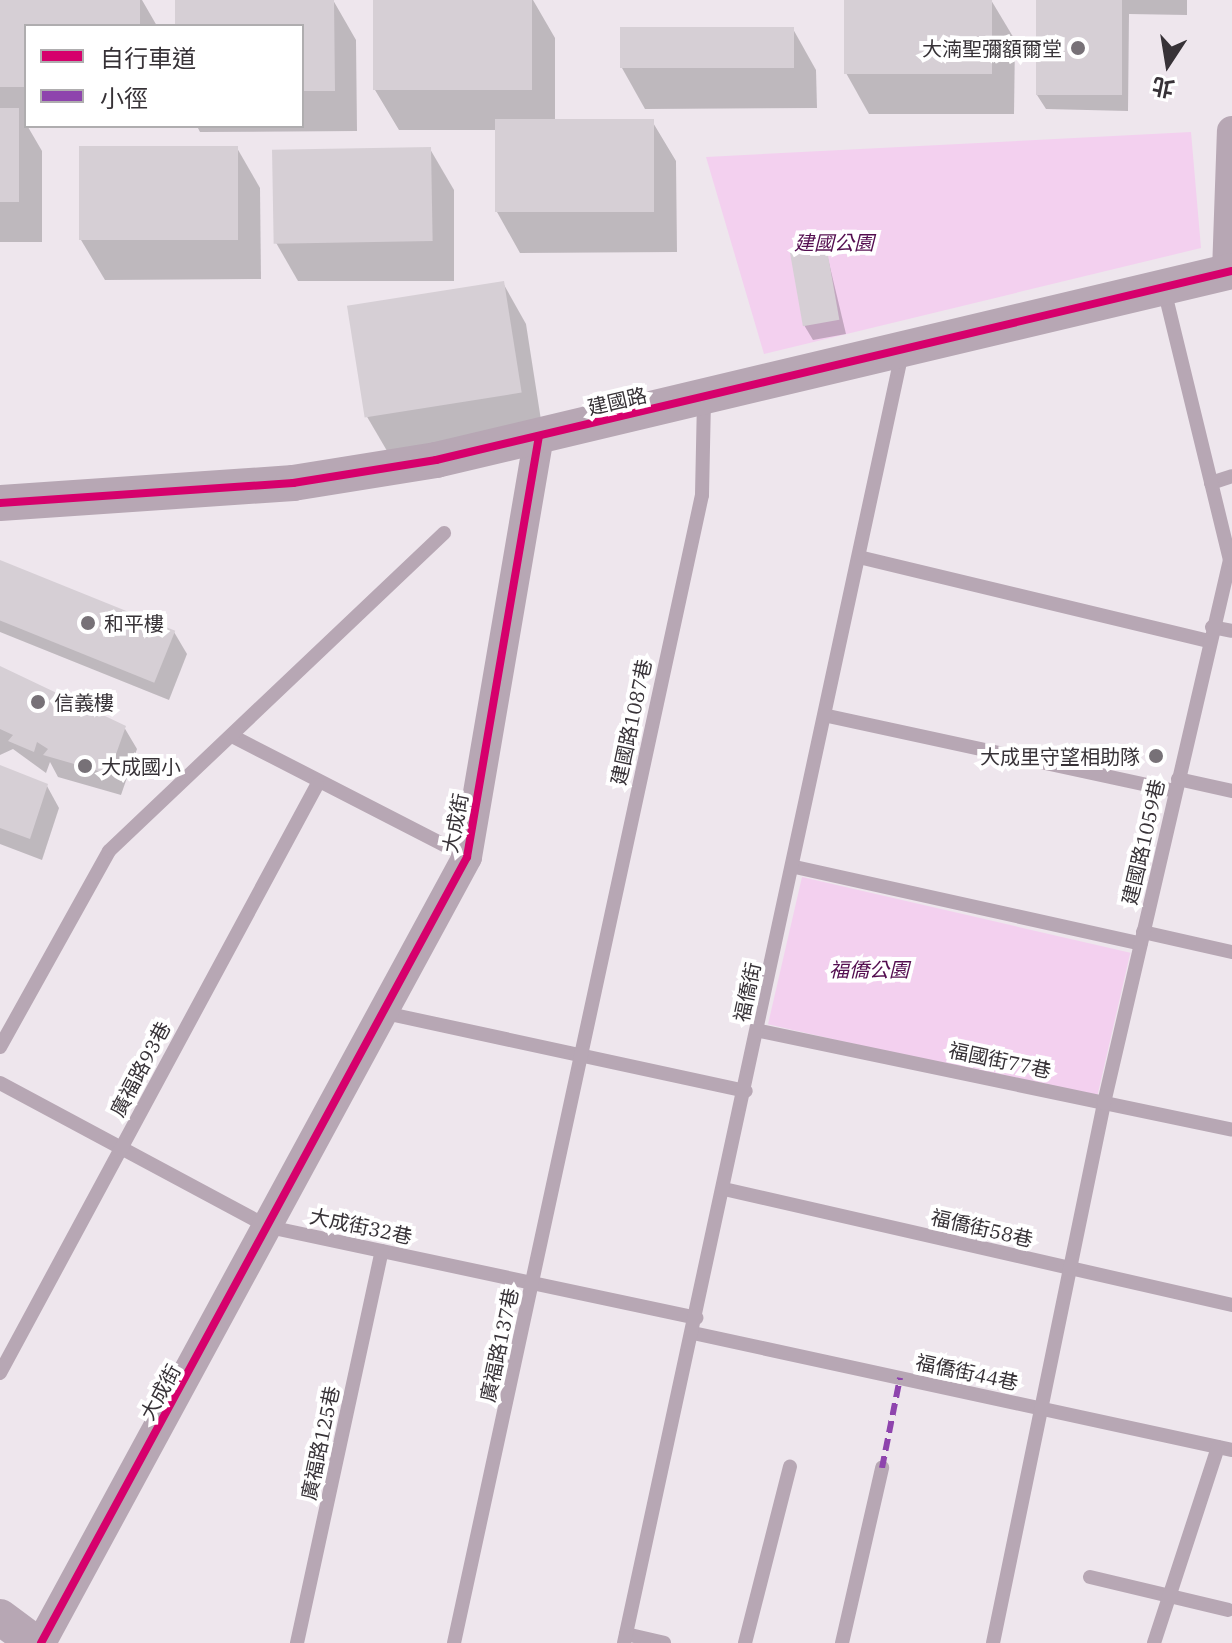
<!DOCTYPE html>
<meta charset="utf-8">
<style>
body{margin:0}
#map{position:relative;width:1232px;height:1643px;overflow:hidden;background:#eee6ed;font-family:"IBM Plex Serif","Noto Sans TC",serif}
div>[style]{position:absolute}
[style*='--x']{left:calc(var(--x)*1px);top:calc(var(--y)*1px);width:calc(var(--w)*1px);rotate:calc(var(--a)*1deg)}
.green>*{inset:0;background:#f3d0ef;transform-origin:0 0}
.shadow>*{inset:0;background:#0003}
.building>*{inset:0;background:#d6cfd5;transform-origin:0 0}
.service>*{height:14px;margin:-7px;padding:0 7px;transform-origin:7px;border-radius:7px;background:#b7a7b4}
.minor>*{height:30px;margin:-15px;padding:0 15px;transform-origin:15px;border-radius:15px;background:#b7a7b4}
.tertiary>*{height:36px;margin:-18px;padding:0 18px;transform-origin:18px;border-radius:18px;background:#b7a7b4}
.quiet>*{height:6px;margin-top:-3px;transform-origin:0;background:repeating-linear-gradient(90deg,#8e44ad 0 12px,transparent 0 18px)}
.cycleway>*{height:8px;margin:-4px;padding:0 4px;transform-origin:4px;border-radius:4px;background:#d6006c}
.dots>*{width:22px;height:22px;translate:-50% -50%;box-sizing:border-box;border:4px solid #fff;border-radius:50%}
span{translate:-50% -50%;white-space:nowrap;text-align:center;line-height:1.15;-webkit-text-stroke:8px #fff;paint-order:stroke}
.poi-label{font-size:20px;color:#373237}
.right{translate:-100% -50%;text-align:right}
.left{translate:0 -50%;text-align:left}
.park-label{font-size:20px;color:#540e50;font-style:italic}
.street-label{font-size:20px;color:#373237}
.legend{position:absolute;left:24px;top:24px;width:280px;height:104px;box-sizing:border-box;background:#fff;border:2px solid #afadaf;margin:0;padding:10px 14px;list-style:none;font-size:24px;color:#373237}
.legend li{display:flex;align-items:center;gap:16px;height:40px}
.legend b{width:40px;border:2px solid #afadaf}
.north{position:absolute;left:1128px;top:24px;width:80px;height:80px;-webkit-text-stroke:6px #fff;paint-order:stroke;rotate:192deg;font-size:22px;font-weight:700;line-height:32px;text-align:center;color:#373237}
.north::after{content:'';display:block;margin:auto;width:28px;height:36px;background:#373237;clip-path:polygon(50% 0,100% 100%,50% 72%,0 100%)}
</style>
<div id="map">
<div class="green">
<div style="clip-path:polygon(1191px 132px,1201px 248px,764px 354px,706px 157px)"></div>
<div style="left:802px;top:877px;width:337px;height:151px;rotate:13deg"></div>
</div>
<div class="shadow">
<div style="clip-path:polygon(0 0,142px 0,157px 26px,26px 26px,26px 126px,162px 126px,28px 127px,42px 151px,42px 242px,0 242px)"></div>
<div style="clip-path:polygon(333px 0,356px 40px,357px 131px,200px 132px,197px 126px,302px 126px,302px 26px,177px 26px)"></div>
<div style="clip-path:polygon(375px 0,533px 0,555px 38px,555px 121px,652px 121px,676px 161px,677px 252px,520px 253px,497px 212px,497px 130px,399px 130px,375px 90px)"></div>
<div style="clip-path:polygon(846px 0,991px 0,1015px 40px,1014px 114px,869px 114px,846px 73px)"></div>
<div style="clip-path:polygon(1038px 0,1187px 0,1187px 15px,1129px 14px,1128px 111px,1046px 109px,1037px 95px)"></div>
<div style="clip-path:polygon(793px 29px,816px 70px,817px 108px,645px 109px,622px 68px)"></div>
<div style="clip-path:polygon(237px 148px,260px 188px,261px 279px,105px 280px,81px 240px)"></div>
<div style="clip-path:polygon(430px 149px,454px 190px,454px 281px,298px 281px,275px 241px)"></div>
<div style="clip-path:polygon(825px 246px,846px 334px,813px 340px,804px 325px)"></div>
<div style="clip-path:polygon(503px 283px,526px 324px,543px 433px,390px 456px,366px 415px)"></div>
<div style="clip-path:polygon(0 562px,174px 632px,187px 654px,169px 700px,0 632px)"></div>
<div style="clip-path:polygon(0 670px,124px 727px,137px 749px,121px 795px,58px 777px,50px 762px,46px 773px,13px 749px,0 755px)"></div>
<div style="clip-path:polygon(0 768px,47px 786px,59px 808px,42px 860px,0 844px)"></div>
</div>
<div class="building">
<div style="clip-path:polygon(0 0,140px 0,140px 26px,26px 26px,26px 87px,0 87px)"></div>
<div style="clip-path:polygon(175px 0,334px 0,335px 91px,302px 91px,302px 26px,175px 26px)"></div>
<div style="left:373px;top:0;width:159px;height:90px"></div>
<div style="left:844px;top:0;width:148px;height:74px"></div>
<div style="left:1036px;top:0;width:86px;height:95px"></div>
<div style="left:794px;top:27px;width:41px;height:174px;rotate:90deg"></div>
<div style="left:0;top:108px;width:19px;height:94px"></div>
<div style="left:654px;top:119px;width:93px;height:159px;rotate:90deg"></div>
<div style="left:79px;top:146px;width:159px;height:94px"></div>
<div style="left:431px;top:147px;width:94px;height:159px;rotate:89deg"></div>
<div style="left:826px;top:244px;width:77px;height:37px;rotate:80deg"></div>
<div style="left:504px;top:281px;width:113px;height:159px;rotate:81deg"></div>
<div style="left:0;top:560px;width:189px;height:56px;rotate:22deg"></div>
<div style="clip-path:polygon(0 666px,126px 726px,109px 774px,43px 755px,48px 749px,37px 742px,34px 752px,8px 741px,13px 735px,0 729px)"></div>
<div style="clip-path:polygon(0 765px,48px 784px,30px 839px,0 828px)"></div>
</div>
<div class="service">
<div style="--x:1211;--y:483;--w:22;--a:-18"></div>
<div style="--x:863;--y:558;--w:356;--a:13.5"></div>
<div style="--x:1212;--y:627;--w:20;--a:11"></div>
<div style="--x:828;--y:716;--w:355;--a:12.2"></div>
<div style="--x:234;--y:737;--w:262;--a:27.2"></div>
<div style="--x:1178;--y:779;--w:55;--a:12.5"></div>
<div style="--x:795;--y:867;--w:354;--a:12.5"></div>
<div style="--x:1143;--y:932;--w:91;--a:12.7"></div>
<div style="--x:385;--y:1013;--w:369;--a:12.2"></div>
<div style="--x:760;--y:1031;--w:482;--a:11.8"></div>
<div style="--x:0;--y:1047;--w:224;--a:-60.9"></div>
<div style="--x:109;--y:851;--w:462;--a:-43.5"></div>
<div style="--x:0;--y:1083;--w:305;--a:28.2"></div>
<div style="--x:269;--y:1227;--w:437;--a:12"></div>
<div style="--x:724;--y:1189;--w:521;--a:12.86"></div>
<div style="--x:693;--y:1333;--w:552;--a:12.25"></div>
<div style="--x:0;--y:1373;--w:668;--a:-61.67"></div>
<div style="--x:1090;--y:1577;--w:142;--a:13.4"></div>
<div style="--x:626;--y:1634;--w:39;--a:13"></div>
<div style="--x:297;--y:1643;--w:401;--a:-77.8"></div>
<div style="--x:454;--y:1643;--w:1174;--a:-77.81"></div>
<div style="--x:702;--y:495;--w:98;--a:-88.8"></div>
<div style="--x:624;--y:1643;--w:1320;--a:-77.84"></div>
<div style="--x:745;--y:1643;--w:182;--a:-75.7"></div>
<div style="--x:842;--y:1643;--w:180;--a:-77.1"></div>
<div style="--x:993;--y:1643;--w:551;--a:-78.38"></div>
<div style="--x:1104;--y:1103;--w:557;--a:-76.94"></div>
<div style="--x:1230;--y:560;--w:279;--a:-103.7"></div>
<div style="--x:1154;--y:1643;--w:206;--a:-71.9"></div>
</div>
<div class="minor">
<div style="--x:1227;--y:272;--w:141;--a:-88"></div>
<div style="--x:41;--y:1643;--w:894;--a:-61.54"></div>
<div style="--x:467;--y:857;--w:427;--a:-80.3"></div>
</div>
<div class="tertiary">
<div style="--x:0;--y:503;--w:294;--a:-3.9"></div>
<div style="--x:293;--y:483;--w:145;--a:-9.1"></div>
<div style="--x:436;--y:460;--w:818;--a:-13.36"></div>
<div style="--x:0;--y:1617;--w:44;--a:36.6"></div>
</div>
<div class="quiet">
<div style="--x:882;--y:1468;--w:92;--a:-78.7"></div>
</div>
<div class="cycleway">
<div style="--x:0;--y:503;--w:294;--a:-3.9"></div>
<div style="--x:293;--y:483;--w:145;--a:-9.1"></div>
<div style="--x:436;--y:460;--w:818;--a:-13.36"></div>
<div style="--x:41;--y:1643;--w:894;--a:-61.54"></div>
<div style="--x:467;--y:857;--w:427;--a:-80.3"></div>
</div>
<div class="dots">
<div style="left:1078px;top:48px;background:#777177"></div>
<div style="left:88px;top:623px;background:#777177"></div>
<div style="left:38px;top:702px;background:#777177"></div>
<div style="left:1156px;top:756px;background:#777177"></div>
<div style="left:85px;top:766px;background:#777177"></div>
</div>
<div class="poi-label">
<span class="right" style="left:1062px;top:48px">大湳聖彌額爾堂</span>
<span class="left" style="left:104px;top:623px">和平樓</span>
<span class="left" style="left:54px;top:702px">信義樓</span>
<span class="right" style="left:1140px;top:756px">大成里守望相助隊</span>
<span class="left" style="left:101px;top:766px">大成國小</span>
</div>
<div class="park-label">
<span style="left:834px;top:242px">建國公園</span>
<span style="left:869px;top:969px">福僑公園</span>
</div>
<div class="street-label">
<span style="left:617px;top:401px;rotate:-13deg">建國路</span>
<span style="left:631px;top:722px;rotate:-78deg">建國路1087巷</span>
<span style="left:455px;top:823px;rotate:-79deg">大成街</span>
<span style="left:1143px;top:842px;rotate:-77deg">建國路1059巷</span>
<span style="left:747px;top:992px;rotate:-78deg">福僑街</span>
<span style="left:1000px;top:1060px;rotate:12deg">福國街77巷</span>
<span style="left:140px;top:1069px;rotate:-62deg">廣福路93巷</span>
<span style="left:361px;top:1226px;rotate:12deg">大成街32巷</span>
<span style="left:982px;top:1228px;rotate:13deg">福僑街58巷</span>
<span style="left:499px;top:1345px;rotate:-78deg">廣福路137巷</span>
<span style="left:967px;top:1372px;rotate:12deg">福僑街44巷</span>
<span style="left:160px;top:1392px;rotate:-61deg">大成街</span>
<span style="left:320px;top:1443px;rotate:-78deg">廣福路125巷</span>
</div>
<ul class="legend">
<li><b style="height:10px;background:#d6006c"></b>自行車道</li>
<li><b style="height:10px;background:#8e44ad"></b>小徑</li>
</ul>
<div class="north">北</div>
</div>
